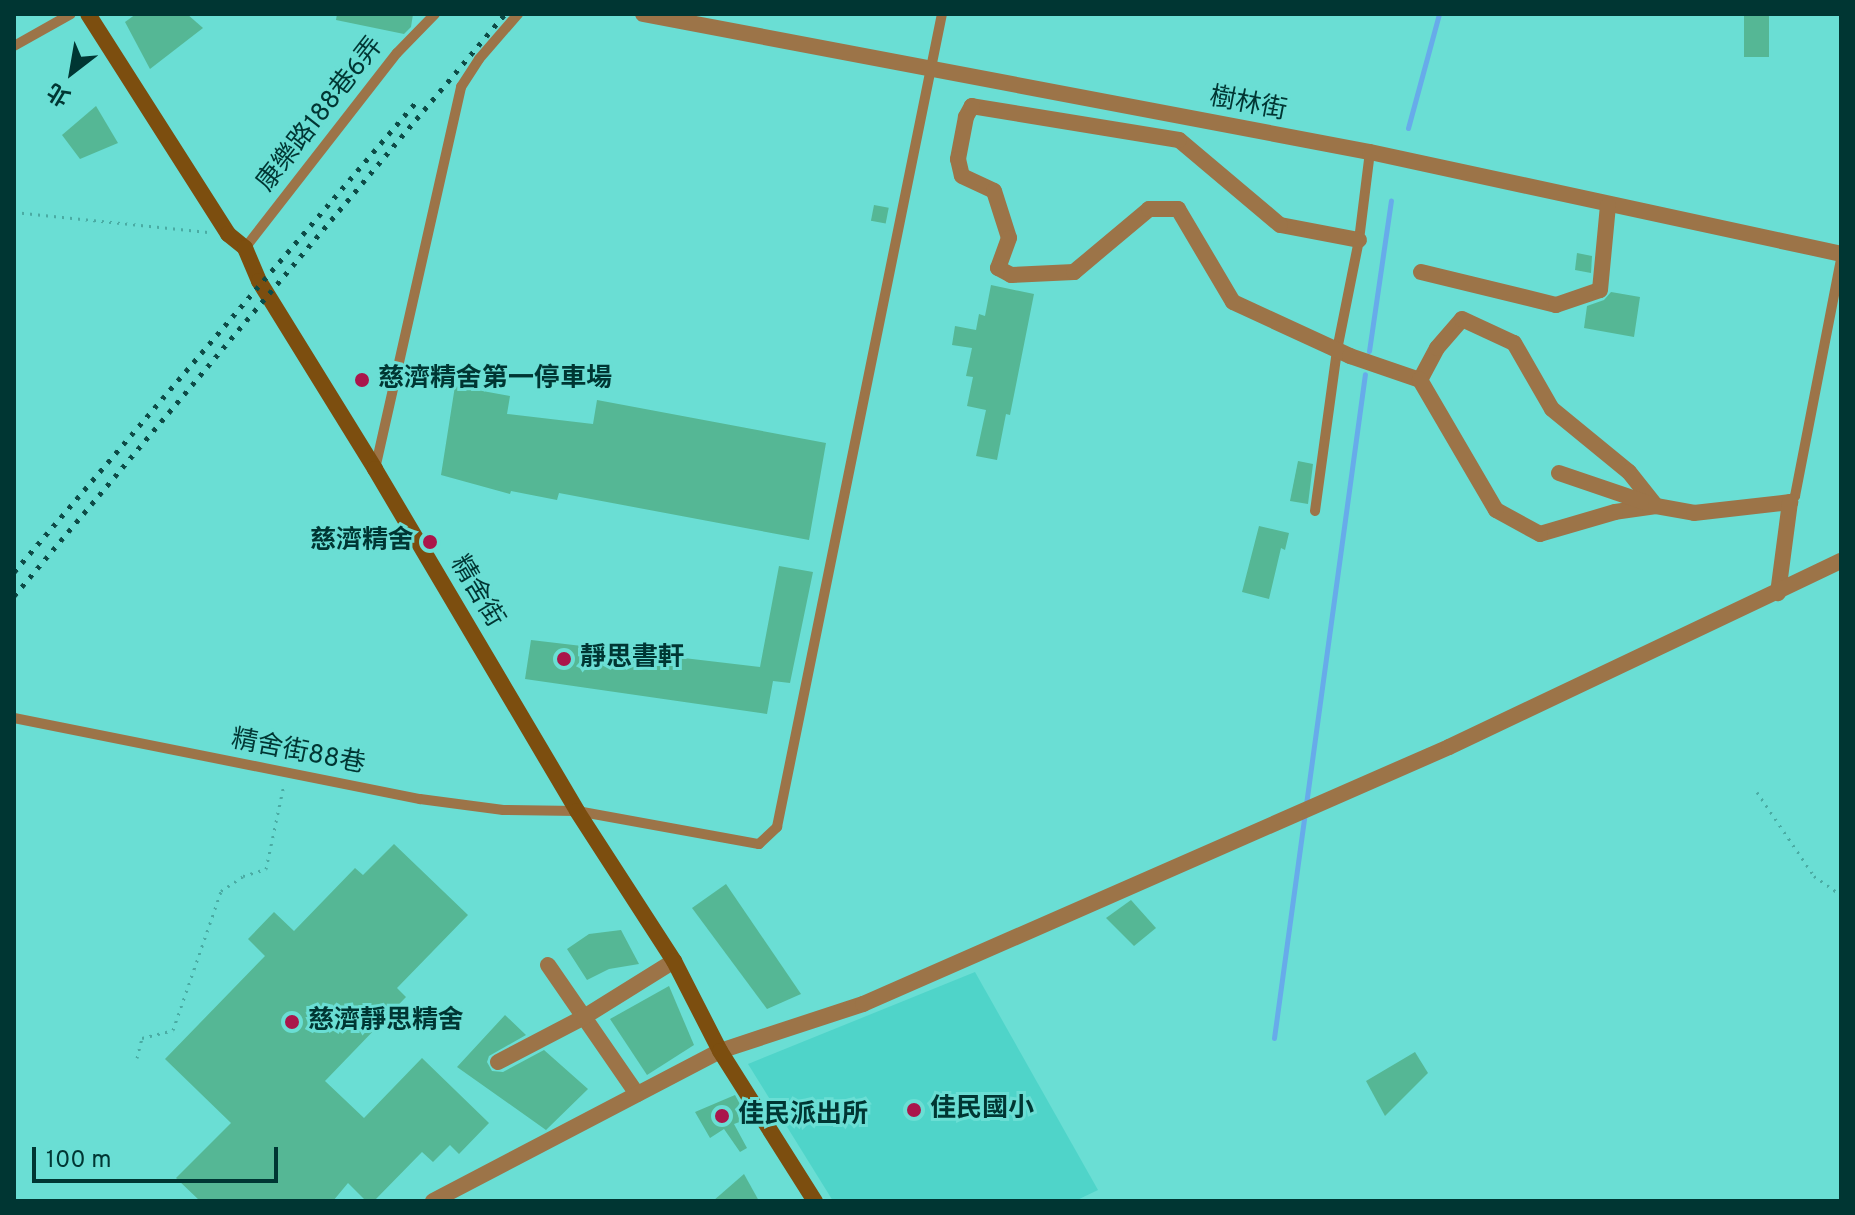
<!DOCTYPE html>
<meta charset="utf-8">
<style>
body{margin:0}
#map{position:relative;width:1855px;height:1215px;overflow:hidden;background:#6aded4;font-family:Overpass,"Noto Sans TC",sans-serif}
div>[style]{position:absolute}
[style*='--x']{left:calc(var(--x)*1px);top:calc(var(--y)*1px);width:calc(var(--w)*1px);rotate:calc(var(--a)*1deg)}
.built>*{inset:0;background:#4fd4c9}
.stream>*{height:5px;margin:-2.5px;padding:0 2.5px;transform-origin:2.5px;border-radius:2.5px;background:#67abea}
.building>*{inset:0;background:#55b795;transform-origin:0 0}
.path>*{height:3px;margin-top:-1.5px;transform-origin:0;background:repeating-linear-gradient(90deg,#4aaba3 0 2px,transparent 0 8px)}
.lane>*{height:10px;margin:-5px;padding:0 5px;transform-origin:5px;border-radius:5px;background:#9c7448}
.street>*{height:16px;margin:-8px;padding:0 8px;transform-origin:8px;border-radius:8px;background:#9c7448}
.secondary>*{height:16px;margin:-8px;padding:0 8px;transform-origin:8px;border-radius:8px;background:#7c4e0f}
.rail>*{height:5px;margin-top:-2.5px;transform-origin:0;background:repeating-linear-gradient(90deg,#0d4b47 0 4px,transparent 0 12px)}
.dots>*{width:22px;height:22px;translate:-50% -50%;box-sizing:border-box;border:4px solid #6aded4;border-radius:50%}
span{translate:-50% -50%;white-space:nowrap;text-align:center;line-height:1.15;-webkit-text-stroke:6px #6aded4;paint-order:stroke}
.street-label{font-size:26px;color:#003633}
.poi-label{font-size:26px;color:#003633;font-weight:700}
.left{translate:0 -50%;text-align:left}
.right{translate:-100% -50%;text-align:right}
.frame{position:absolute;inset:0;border:16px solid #003633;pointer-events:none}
.north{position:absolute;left:32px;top:32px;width:80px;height:80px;-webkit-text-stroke:6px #6aded4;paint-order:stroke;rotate:211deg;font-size:22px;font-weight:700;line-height:32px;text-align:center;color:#003633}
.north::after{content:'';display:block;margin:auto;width:28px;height:36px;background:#003633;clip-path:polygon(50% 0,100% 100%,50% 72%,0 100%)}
.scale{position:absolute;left:32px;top:1147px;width:246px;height:36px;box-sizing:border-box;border:4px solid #003633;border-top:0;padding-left:10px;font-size:24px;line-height:28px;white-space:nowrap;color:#003633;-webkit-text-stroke:6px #6aded4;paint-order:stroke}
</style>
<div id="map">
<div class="built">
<div style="clip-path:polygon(975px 972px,1098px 1190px,1075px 1201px,833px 1201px,748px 1064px)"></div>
</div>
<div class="stream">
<div style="--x:1408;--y:128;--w:118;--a:-74.8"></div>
<div style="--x:1369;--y:351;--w:152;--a:-81.7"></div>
<div style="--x:1274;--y:1038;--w:670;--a:-82.2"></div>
</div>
<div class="building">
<div style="clip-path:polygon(136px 14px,187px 14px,203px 28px,150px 69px,125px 22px)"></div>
<div style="clip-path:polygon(337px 14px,413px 14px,411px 27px,404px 34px,336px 20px)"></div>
<div style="left:1744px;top:14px;width:25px;height:43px"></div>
<div style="clip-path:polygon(96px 106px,118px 143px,80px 159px,62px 135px)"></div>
<div style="left:874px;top:205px;width:15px;height:16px;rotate:11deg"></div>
<div style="clip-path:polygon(1577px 253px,1592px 256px,1591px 273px,1575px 270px)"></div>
<div style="clip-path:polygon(991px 285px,1034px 294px,1010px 415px,1006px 414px,997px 460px,976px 456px,986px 410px,967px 406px,973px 377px,966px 376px,972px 348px,952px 345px,955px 326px,976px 330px,979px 314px,985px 316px)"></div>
<div style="clip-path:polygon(1611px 292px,1640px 297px,1634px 337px,1584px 328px,1587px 306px,1604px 300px)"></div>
<div style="clip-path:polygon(455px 386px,510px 396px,507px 414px,593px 424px,597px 400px,826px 443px,809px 540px,559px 493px,557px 500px,511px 491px,510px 494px,441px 475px)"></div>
<div style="clip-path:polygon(1298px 461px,1313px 464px,1308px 504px,1290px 501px)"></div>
<div style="clip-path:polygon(1259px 526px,1289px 533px,1285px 550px,1281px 548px,1269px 599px,1242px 592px)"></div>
<div style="clip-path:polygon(779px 566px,813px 572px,790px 683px,773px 681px,767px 714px,525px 679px,531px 640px,760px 667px)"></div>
<div style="clip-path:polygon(394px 844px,468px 915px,397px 988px,406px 997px,325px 1081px,364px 1118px,422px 1058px,489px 1123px,459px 1154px,450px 1145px,433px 1162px,422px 1152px,374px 1201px,366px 1201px,348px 1183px,333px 1201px,200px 1201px,176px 1178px,231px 1123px,165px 1059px,265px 956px,248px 939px,274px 912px,294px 931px,355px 868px,363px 875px)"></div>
<div style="clip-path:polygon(726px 884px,801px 994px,767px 1009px,692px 908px)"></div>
<div style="clip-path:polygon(1131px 900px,1156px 928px,1134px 946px,1106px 918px)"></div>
<div style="clip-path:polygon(621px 930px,639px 964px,609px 969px,587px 980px,567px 949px,589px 934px)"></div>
<div style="clip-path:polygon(669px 986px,694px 1045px,647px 1075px,610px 1019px)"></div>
<div style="clip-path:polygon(505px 1015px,526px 1035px,489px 1056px,487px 1062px,492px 1071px,503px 1072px,544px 1050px,588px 1089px,546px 1130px,457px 1067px)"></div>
<div style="clip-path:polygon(1415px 1052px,1428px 1073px,1385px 1116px,1366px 1081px)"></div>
<div style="clip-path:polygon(735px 1095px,748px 1119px,734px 1124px,747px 1148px,740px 1152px,724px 1129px,710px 1138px,695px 1112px)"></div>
<div style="clip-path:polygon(744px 1174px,759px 1201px,713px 1201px)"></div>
</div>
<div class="path">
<div style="--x:14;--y:212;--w:195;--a:5.9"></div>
<div style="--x:1757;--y:792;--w:102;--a:55.8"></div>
<div style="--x:1814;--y:876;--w:33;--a:35"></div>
<div style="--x:137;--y:1058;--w:21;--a:-76"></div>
<div style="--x:142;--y:1038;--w:32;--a:-14"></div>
<div style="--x:173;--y:1030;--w:147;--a:-70.9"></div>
<div style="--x:221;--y:891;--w:27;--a:-34"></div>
<div style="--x:243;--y:876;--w:24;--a:-17"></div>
<div style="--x:266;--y:869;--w:87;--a:-78"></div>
</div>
<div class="lane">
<div style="--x:14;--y:46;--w:65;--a:-29.3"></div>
<div style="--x:245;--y:248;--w:247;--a:-52.1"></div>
<div style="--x:397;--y:53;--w:54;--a:-45.7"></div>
<div style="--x:375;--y:469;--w:392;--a:-77.3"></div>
<div style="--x:461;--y:87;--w:33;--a:-57"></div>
<div style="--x:479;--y:59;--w:60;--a:-49.1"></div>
<div style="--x:1790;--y:502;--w:8;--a:-50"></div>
<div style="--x:1795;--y:496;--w:240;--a:-79"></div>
<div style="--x:1315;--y:511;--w:162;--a:-82.2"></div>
<div style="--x:1337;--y:350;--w:112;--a:-78.7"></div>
<div style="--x:1359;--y:240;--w:89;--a:-82.9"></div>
<div style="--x:14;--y:718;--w:414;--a:11.3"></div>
<div style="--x:420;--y:799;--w:84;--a:7.5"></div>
<div style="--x:503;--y:810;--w:74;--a:0.8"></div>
<div style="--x:577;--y:811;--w:185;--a:10.3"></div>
<div style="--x:759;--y:844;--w:25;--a:-43"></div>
<div style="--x:777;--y:827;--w:830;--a:-78.53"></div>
</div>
<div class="street">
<div style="--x:643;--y:14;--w:740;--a:10.75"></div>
<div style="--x:1370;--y:152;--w:482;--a:12.2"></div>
<div style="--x:1359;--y:240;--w:80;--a:-169.2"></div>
<div style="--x:1280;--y:225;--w:132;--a:-139.9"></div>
<div style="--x:1179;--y:140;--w:210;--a:-170.7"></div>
<div style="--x:972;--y:106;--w:13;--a:119"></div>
<div style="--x:966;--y:117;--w:43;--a:100.8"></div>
<div style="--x:958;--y:159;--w:17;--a:77"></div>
<div style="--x:962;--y:176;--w:35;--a:25"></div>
<div style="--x:994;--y:191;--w:49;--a:72.3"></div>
<div style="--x:1009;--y:238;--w:32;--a:110"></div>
<div style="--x:998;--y:268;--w:15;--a:28"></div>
<div style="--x:1011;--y:275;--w:63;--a:-2.7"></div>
<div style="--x:1074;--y:272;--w:98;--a:-40"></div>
<div style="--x:1149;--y:209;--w:29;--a:0"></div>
<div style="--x:1178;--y:209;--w:108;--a:59.4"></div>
<div style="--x:1233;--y:302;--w:129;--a:24.8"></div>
<div style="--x:1350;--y:356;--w:74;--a:18.9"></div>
<div style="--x:1420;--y:380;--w:36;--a:-62"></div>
<div style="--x:1437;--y:348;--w:38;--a:-49"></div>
<div style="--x:1462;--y:319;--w:57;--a:24.8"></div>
<div style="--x:1514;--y:343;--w:76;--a:60.1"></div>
<div style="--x:1552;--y:409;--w:99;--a:39.3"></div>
<div style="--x:1629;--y:472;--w:43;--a:51.5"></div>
<div style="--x:1656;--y:506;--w:41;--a:171.7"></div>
<div style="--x:1615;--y:512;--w:78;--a:163.7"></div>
<div style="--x:1540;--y:534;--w:50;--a:-151.4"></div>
<div style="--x:1496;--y:510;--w:151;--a:-120.3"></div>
<div style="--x:1421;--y:272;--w:139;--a:13.7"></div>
<div style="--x:1556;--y:305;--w:46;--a:-18.8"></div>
<div style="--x:1600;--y:290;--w:85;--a:-84.6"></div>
<div style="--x:1559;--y:473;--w:102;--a:18.8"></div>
<div style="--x:1656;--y:506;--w:39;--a:10"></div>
<div style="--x:1694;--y:513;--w:97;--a:-6.5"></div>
<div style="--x:1790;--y:502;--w:92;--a:97.5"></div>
<div style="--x:548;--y:965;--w:157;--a:55.4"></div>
<div style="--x:498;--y:1062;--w:97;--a:-27.6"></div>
<div style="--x:584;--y:1017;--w:106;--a:-31.9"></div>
<div style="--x:433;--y:1201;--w:324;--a:-27.6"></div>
<div style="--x:720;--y:1051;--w:151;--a:-18.2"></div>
<div style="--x:863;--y:1004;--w:640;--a:-23.68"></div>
<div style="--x:1449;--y:747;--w:434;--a:-25.4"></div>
</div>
<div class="secondary">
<div style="--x:88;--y:14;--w:261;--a:57.5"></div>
<div style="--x:228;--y:234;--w:22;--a:39"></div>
<div style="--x:245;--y:248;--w:36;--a:67"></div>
<div style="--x:259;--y:281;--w:221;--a:58.3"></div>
<div style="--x:375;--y:469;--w:397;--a:59.4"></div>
<div style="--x:577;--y:811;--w:179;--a:57.1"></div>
<div style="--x:674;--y:961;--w:101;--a:62.9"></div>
<div style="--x:720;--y:1051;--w:178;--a:57.7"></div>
</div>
<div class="rail">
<div style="--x:14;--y:572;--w:620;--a:-49.45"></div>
<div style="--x:14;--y:596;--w:761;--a:-49.85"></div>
</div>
<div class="dots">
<div style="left:362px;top:380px;background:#aa164b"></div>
<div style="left:430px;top:542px;background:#aa164b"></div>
<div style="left:564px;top:659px;background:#aa164b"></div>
<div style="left:292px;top:1022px;background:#aa164b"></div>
<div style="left:914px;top:1110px;background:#aa164b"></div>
<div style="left:722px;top:1116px;background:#aa164b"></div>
</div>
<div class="street-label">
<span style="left:1248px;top:105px;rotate:11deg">樹林街</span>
<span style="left:321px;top:115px;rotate:-52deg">康樂路188巷6弄</span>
<span style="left:476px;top:592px;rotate:59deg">精舍街</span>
<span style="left:298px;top:753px;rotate:11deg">精舍街88巷</span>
</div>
<div class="poi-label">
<span class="left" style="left:378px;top:380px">慈濟精舍第一停車場</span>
<span class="right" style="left:414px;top:542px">慈濟精舍</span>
<span class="left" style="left:580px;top:659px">靜思書軒</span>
<span class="left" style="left:308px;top:1022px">慈濟靜思精舍</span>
<span class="left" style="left:930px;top:1110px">佳民國小</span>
<span class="left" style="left:738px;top:1116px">佳民派出所</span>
</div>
<div class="frame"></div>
<div class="north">北</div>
<div class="scale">100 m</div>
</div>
